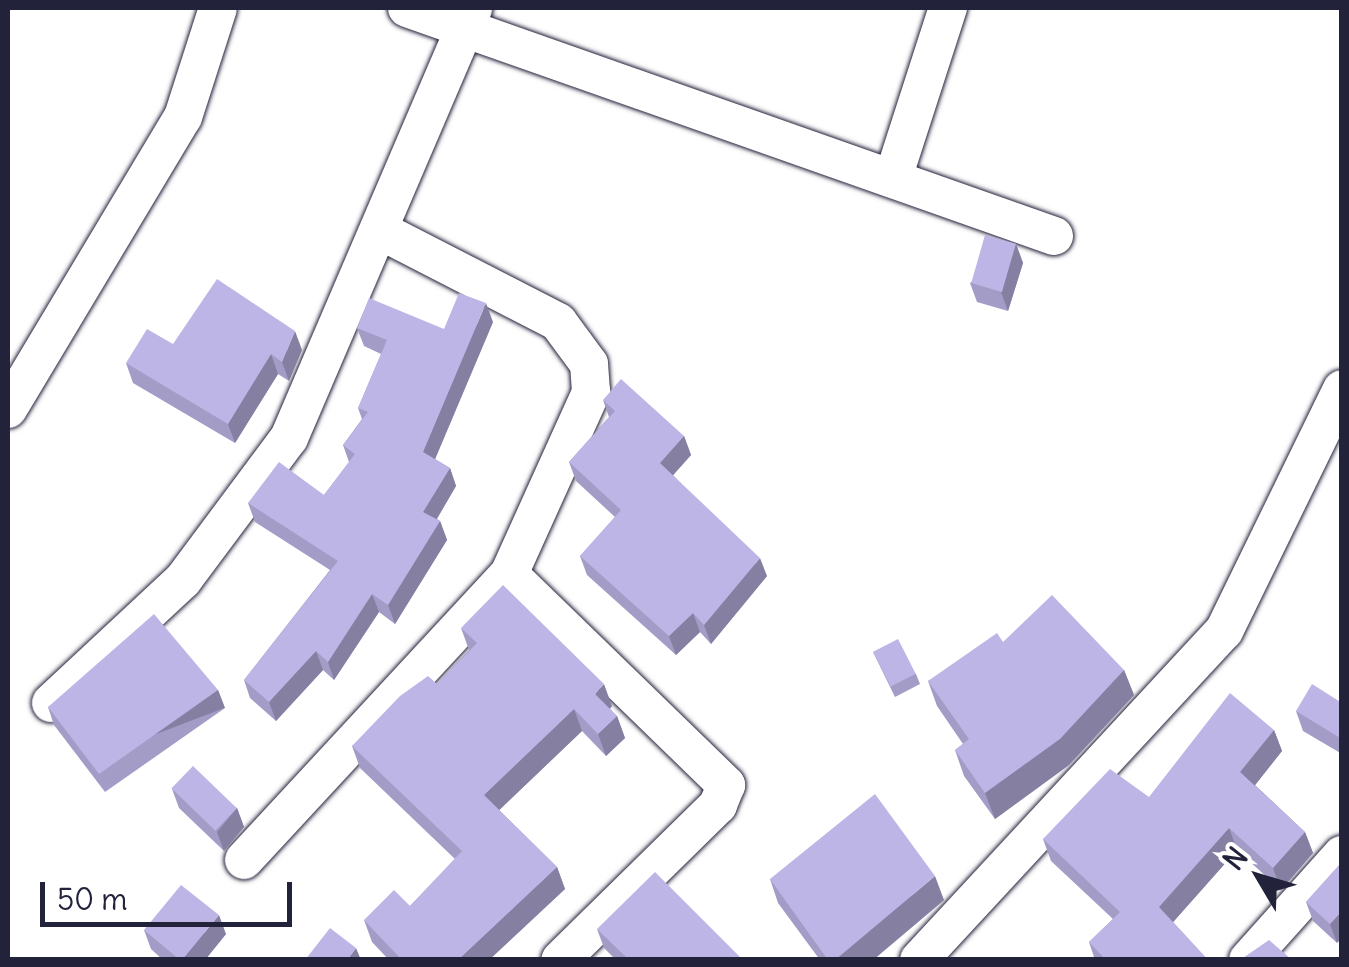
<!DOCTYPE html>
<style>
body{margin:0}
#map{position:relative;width:1349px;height:967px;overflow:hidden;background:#fff;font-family:Delius,sans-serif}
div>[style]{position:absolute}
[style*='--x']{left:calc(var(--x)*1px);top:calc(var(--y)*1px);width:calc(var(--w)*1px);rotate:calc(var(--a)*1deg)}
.roads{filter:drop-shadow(0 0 2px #22223b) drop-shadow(0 0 2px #22223b)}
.street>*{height:38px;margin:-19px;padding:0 19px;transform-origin:19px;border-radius:19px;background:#fff}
.wall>*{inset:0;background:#a39cc7}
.shaded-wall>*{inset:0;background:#857fa2;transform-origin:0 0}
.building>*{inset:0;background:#beb5e7;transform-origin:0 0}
span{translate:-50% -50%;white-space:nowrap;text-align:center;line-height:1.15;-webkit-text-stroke:10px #fff;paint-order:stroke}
.frame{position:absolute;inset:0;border:10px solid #22223b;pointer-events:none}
.north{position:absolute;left:1209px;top:827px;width:100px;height:100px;-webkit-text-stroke:8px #fff;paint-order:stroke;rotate:308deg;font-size:28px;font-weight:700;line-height:40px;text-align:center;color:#22223b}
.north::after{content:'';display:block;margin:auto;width:35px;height:45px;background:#22223b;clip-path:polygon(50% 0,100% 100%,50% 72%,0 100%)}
.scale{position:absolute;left:40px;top:882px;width:252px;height:45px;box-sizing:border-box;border:5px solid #22223b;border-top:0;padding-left:12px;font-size:30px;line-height:35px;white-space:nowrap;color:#22223b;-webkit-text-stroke:8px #fff;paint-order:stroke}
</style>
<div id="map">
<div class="roads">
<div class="street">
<div style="--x:407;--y:8;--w:686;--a:19.41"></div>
<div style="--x:893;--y:178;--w:179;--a:-72.1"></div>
<div style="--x:8;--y:409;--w:340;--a:-59.1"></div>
<div style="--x:183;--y:117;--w:114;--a:-72.2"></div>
<div style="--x:509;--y:574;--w:303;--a:44.2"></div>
<div style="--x:726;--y:785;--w:22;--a:112"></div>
<div style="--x:718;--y:805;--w:221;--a:135.5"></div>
<div style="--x:51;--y:703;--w:180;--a:-43"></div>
<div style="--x:183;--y:580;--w:177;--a:-53.3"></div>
<div style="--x:289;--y:438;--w:468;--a:-66.8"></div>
<div style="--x:244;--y:860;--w:390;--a:-47.2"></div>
<div style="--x:509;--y:574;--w:200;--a:-65.7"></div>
<div style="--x:591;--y:392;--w:28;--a:-94"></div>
<div style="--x:589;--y:364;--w:52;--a:-126.4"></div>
<div style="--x:558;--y:322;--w:201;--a:-152.8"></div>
<div style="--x:919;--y:960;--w:449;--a:-47.2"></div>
<div style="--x:1224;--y:631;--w:269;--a:-64"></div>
<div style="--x:1248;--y:960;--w:141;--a:-48.2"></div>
</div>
</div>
<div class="wall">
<div style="clip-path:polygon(1016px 244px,1023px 263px,1008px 311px,977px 302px,970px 283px)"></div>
<div style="clip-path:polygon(493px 322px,435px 459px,450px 468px,456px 486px,437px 519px,440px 521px,447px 540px,395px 624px,379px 612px,334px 680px,323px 670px,276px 721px,250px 698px,244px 680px,330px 570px,255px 522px,248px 503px,324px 495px,349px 462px,343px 445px,362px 419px,358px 408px,381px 354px,364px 346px,357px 328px,444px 329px)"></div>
<div style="clip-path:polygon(302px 350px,289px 381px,278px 374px,235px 443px,133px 383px,126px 363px)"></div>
<div style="clip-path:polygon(603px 400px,684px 436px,691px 455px,673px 475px,767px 576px,711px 644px,700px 632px,676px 655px,587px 575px,580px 556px,615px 517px,576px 481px,569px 462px,609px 417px)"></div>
<div style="clip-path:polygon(461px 628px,612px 706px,610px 709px,617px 716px,625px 738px,606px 756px,582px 731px,499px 810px,557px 867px,565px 889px,489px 960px,389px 960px,372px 942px,364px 920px,410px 906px,455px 859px,360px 768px,352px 746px,437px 684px,469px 650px)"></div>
<div style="clip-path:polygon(1003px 642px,1124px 670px,1134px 695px,1069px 765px,995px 819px,964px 776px,955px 750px,963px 744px,937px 706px,928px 681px)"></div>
<div style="clip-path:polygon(873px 652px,916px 674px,920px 684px,895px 697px)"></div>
<div style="clip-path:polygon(218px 690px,225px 708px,105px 792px,54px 725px,48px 707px)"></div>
<div style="clip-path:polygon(1342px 703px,1342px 754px,1303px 731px,1296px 711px)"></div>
<div style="clip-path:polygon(1274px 730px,1282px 751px,1255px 785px,1305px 832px,1313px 853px,1281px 890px,1237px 850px,1173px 922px,1208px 960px,1095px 960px,1089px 942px,1113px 919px,1051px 861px,1043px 839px,1149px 797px)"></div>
<div style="clip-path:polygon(172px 789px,237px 808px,244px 827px,224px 851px,179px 808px)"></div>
<div style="clip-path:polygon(1342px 862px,1337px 943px,1313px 921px,1306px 902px)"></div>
<div style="clip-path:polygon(770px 879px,944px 900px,873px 960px,820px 960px,778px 903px)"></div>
<div style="clip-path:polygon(597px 929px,743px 960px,616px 960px,604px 948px)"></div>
<div style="clip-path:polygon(144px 930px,226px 934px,205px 960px,163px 960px,151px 949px)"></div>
</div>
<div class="shaded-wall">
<div style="clip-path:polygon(1016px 244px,1023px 263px,1008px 311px,1001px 292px)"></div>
<div style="clip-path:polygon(486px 303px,493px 322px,430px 471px,423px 452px)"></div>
<div style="clip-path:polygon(295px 331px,302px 350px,289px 381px,282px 362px)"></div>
<div style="clip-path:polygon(271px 354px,278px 374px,235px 443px,228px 424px)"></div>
<div style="clip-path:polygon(684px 436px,691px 455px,667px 482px,660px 463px)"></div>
<div style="clip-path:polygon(450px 468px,456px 486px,430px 530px,423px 512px)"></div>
<div style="clip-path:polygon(440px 521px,447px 540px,395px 624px,388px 605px)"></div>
<div style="clip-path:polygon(760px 558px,767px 576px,711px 644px,704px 625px)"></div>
<div style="clip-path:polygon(372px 594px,379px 612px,334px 680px,328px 662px)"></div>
<div style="clip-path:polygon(693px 613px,700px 632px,676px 655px,669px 636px)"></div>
<div style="clip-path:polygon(316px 651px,323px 670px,276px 721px,269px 702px)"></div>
<div style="clip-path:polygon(1124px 670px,1134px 695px,1069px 765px,995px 819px,985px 793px)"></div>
<div style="clip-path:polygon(604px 684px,612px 706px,603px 716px,595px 694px)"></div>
<div style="left:218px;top:690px;width:19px;height:146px;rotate:69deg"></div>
<div style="clip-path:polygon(574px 709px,582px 731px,492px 817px,484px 795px)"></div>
<div style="clip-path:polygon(617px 716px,625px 738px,606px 756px,598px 734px)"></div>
<div style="clip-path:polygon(1274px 730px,1282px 751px,1248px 794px,1240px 772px)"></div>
<div style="clip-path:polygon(237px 808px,244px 827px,224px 851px,217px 832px)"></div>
<div style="clip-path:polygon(1229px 828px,1237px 850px,1167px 929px,1159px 907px)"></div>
<div style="clip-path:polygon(1305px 832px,1313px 853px,1281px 890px,1273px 868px)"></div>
<div style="clip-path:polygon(557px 867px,565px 889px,489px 960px,458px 960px)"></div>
<div style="clip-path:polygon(935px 876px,944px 900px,873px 960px,835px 960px)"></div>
<div style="clip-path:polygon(1342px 911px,1342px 938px,1337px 943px,1330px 924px)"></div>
<div style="clip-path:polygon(219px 915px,226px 934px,205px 960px,182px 960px)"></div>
<div style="clip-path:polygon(356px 948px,361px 960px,347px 960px)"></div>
</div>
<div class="building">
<div style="left:985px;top:235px;width:32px;height:50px;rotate:16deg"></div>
<div style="clip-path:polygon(217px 279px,295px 331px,282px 362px,271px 354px,228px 424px,126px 363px,147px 329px,173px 344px)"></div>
<div style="clip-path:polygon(459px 293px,486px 303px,423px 452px,450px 468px,423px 512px,440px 521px,388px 605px,372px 594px,328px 662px,316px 651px,269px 702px,244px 680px,338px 561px,248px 503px,279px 462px,324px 495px,355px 454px,343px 445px,368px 412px,358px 408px,387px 340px,357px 328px,369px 298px,444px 329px)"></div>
<div style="clip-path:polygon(621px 379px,684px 436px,660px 463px,760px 558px,704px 625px,693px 613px,669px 636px,580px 556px,621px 510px,569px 462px,615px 411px,603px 400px)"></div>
<div style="clip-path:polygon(503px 585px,604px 684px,595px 694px,617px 716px,598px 734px,574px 709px,484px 795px,557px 867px,458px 960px,402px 960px,364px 920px,394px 890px,410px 906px,462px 851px,352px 746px,400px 696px,428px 676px,437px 684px,477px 643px,461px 628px)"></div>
<div style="clip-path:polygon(1052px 595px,1124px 670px,1060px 739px,985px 793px,955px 750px,969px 739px,928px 681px,997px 633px,1003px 642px)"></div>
<div style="clip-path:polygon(154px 614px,218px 690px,99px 774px,48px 707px)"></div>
<div style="left:898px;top:639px;width:39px;height:28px;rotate:63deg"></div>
<div style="clip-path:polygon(1312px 684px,1342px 703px,1342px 739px,1296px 711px)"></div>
<div style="clip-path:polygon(1230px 693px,1274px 730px,1240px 772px,1305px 832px,1273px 868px,1229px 828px,1159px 907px,1208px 960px,1101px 960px,1103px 957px,1089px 942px,1120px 912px,1043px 839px,1110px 769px,1149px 797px)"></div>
<div style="left:193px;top:766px;width:61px;height:31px;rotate:44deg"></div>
<div style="clip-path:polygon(875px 794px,935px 876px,835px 960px,828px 960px,770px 879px)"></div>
<div style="clip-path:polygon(1342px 862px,1342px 911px,1330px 924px,1306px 902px)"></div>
<div style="clip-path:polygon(655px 872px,743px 960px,629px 960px,597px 929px)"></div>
<div style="clip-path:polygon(181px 885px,219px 915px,182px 960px,180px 960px,144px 930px)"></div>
<div style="clip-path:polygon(330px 928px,356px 948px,347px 960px,305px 960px)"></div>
<div style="clip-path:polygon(1269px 940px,1292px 960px,1240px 960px)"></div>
</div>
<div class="frame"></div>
<div class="north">N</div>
<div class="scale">50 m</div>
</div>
